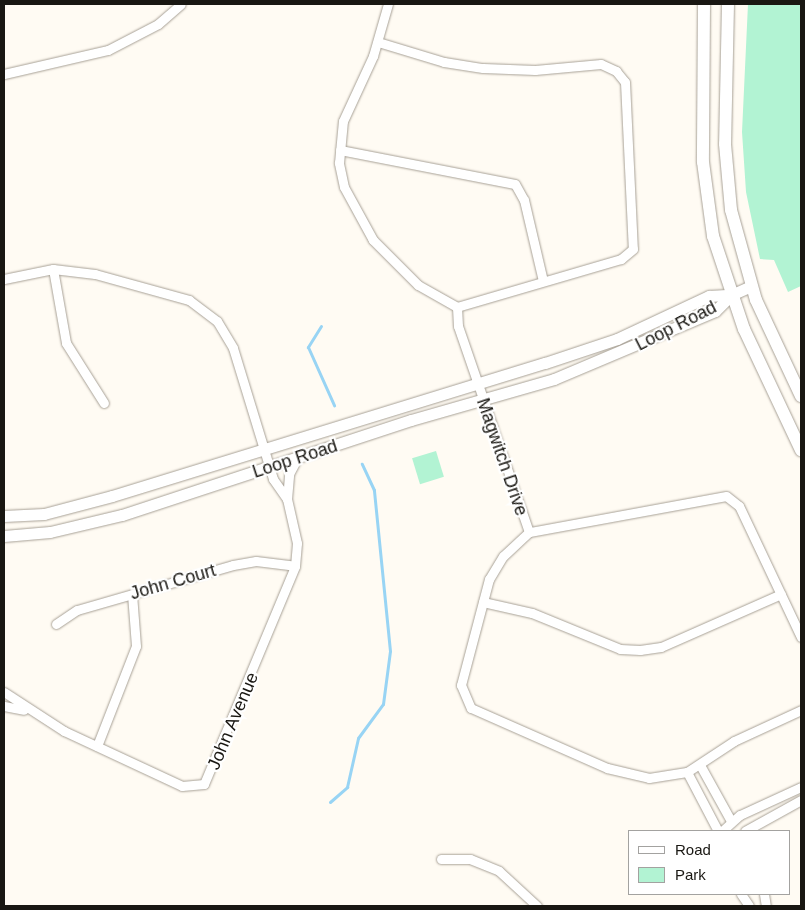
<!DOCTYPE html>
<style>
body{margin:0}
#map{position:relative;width:805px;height:910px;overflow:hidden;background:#fffbf3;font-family:Arial,sans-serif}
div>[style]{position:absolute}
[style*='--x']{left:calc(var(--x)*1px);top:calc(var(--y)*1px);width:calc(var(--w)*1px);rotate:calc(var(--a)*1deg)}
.green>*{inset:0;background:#b2f3d3;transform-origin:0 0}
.stream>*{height:3px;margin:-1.5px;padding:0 1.5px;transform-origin:1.5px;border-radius:1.5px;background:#98d4f4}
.roads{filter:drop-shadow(0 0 1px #a8a196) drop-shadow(0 0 1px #a8a196)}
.minor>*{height:9px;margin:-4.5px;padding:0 4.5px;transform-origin:4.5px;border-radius:4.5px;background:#fff}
.tertiary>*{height:11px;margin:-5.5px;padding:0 5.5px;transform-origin:5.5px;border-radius:5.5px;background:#fff}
.secondary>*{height:12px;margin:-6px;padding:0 6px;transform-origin:6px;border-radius:6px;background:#fff}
span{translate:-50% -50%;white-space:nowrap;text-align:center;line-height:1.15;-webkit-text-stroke:4.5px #fff;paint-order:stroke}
.street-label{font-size:18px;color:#191712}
.frame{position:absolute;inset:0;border:5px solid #191712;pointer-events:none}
.legend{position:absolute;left:628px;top:830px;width:162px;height:65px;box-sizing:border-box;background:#fff;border:1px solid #a3a2a0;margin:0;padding:6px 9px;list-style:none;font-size:15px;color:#191712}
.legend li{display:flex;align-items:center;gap:10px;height:25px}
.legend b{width:25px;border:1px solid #a3a2a0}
</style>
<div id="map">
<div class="green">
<div style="clip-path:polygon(748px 4px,801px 4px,801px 286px,788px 292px,774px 260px,760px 259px,746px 192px,742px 132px)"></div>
<div style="left:436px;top:451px;width:27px;height:25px;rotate:73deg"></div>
</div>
<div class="stream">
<div style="--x:321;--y:326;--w:25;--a:122"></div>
<div style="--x:308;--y:347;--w:64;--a:65.9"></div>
<div style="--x:330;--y:802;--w:23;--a:-41"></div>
<div style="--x:347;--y:787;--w:50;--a:-77.3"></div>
<div style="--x:358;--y:738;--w:42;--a:-53.7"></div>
<div style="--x:383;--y:704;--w:53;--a:-82.5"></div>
<div style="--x:390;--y:651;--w:162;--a:-95.7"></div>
<div style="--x:374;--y:490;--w:29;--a:-115"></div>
</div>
<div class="roads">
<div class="minor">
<div style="--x:378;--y:42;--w:69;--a:16.9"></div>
<div style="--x:444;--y:62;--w:39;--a:9"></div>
<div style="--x:483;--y:68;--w:52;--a:2.2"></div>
<div style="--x:535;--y:70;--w:66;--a:-5.2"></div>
<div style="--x:601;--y:64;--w:17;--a:25"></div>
<div style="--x:616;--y:71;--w:14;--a:51"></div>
<div style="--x:625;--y:82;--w:167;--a:87.3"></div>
<div style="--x:633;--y:249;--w:16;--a:140"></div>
<div style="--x:621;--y:259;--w:171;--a:163.7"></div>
<div style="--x:457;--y:307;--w:45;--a:-150.6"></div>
<div style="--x:418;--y:285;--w:64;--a:-135"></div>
<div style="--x:373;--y:240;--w:60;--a:-118.7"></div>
<div style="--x:344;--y:187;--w:25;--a:-102"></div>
<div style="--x:339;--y:163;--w:42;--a:-84.6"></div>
<div style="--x:343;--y:121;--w:72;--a:-65.2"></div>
<div style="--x:373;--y:56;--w:54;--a:-73.9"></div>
<div style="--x:4;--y:74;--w:107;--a:-13"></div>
<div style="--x:108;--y:50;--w:56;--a:-27.5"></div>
<div style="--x:158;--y:24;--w:30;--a:-41"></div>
<div style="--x:340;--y:150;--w:178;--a:11"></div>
<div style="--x:515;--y:184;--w:18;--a:61"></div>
<div style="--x:524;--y:200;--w:83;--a:76.8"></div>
<div style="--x:53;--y:269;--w:75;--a:80"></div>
<div style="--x:66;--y:343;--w:71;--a:57.7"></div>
<div style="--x:4;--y:279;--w:50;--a:-11.5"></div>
<div style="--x:53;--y:269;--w:42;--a:6.8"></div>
<div style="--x:95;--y:274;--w:98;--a:15.5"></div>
<div style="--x:189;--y:300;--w:35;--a:37"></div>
<div style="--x:217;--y:321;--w:31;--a:59"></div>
<div style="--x:233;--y:348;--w:137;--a:73"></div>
<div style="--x:273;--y:479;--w:24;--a:55"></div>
<div style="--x:287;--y:499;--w:25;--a:-85"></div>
<div style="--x:289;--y:474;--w:17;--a:-62"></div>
<div style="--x:457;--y:307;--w:19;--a:87"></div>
<div style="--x:458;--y:326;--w:218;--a:71"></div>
<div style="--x:483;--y:602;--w:50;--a:12.7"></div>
<div style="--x:532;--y:613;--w:95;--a:22.2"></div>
<div style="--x:620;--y:649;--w:20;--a:3"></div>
<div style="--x:640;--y:650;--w:21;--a:-8"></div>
<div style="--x:661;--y:647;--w:131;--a:-23.8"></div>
<div style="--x:56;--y:624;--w:25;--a:-34"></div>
<div style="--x:77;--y:610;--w:162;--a:-16.1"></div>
<div style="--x:233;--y:565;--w:23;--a:-10"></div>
<div style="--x:256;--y:561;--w:39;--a:7"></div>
<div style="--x:801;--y:637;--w:145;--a:-115.3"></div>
<div style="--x:739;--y:506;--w:16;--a:-142"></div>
<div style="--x:726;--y:496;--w:200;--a:169.6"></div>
<div style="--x:529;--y:532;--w:35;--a:137"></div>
<div style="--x:503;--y:556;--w:27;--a:121"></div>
<div style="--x:489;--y:579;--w:110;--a:104.8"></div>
<div style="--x:461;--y:685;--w:25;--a:67"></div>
<div style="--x:471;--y:708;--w:149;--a:23.8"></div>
<div style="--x:607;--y:768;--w:43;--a:13.4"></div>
<div style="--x:649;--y:778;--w:38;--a:-9"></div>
<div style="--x:687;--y:772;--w:56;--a:-33.4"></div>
<div style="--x:734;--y:741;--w:74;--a:-24.8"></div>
<div style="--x:4;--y:692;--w:72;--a:33"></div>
<div style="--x:64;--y:731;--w:130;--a:25"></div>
<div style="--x:182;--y:786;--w:22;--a:-5"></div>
<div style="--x:204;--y:784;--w:236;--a:-67.3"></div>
<div style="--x:295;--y:566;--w:23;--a:-85"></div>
<div style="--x:297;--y:543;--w:45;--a:-102.8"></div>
<div style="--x:4;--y:706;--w:20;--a:11"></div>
<div style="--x:97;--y:746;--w:107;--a:-68.7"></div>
<div style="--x:136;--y:646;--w:52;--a:-94.4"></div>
<div style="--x:700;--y:765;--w:64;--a:61"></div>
<div style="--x:687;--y:772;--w:67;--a:62.3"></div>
<div style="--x:722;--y:831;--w:24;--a:-42"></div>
<div style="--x:740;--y:815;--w:67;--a:-24.7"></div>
<div style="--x:745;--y:831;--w:64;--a:-29"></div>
<div style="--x:441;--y:859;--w:29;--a:0"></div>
<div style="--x:470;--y:859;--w:31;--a:22"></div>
<div style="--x:499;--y:871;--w:52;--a:42.6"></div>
<div style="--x:741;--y:894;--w:14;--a:56"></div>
<div style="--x:764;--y:894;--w:12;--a:81"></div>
</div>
<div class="tertiary">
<div style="--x:4;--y:516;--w:40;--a:-2.9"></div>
<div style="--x:44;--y:514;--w:70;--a:-14.8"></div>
<div style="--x:112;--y:496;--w:453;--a:-17.1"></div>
<div style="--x:545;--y:363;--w:76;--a:-18.4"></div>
<div style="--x:617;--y:339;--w:102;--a:-25.1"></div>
<div style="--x:709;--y:296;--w:22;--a:-3"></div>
<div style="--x:731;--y:295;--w:22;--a:-24"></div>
<div style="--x:4;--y:536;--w:46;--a:-5"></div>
<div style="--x:50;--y:532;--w:74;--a:-13.3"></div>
<div style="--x:122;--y:515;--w:304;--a:-18.2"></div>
<div style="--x:411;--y:420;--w:149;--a:-16"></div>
<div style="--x:554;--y:379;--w:175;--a:-22.9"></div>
<div style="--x:715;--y:311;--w:23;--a:-45"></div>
</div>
<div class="secondary">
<div style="--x:704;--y:4;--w:158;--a:90.4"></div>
<div style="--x:703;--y:162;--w:75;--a:82.3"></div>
<div style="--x:713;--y:236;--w:98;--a:71.6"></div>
<div style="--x:744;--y:329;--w:134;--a:64.8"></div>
<div style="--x:728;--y:4;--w:140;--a:91.2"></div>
<div style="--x:725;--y:144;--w:66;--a:84.8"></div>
<div style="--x:731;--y:210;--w:93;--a:74.5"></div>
<div style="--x:756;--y:300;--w:106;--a:64.9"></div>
</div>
</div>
<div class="street-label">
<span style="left:676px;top:326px;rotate:-27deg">Loop Road</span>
<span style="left:502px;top:457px;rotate:71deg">Magwitch Drive</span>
<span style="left:295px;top:459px;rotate:-18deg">Loop Road</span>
<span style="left:173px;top:582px;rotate:-16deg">John Court</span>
<span style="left:233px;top:721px;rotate:-67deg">John Avenue</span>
</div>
<div class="frame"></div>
<ul class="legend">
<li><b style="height:6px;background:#fff"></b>Road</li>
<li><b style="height:14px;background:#b2f3d3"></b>Park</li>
</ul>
</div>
